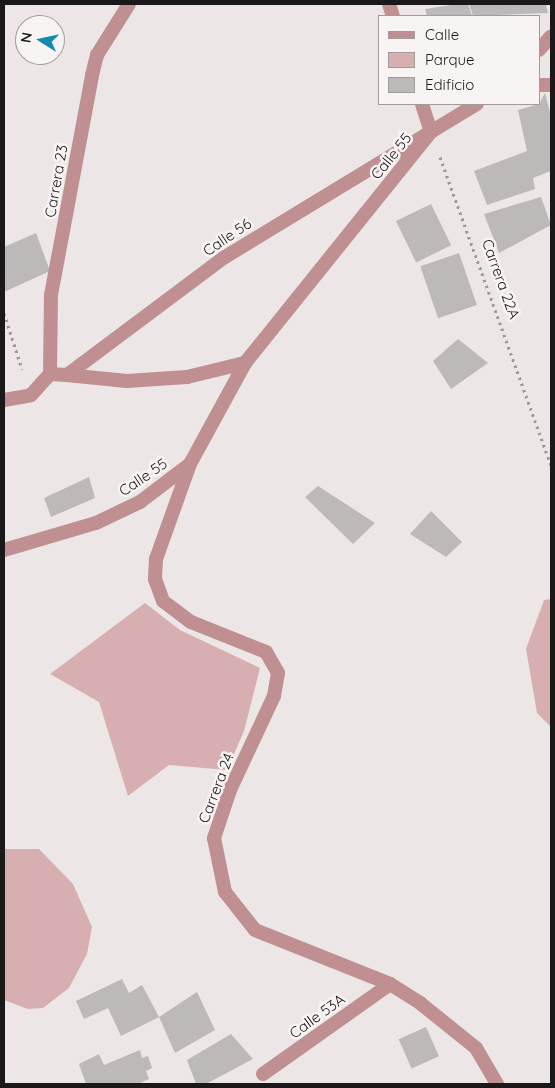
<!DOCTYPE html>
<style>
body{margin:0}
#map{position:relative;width:555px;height:1088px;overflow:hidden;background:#ece6e7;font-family:Quicksand,sans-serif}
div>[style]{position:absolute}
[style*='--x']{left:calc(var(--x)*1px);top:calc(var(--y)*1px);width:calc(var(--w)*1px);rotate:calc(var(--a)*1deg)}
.green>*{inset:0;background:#d8afb1}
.building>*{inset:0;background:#beb9b9;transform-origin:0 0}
.path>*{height:3px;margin-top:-1.5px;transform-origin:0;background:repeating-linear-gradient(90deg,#9c9798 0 2.5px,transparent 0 6.5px)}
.service>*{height:14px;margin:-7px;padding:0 7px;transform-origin:7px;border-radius:7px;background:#c08f92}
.minor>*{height:14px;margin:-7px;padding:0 7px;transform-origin:7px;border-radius:7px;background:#c08f92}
span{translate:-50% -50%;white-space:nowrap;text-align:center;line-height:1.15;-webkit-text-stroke:5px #f9f4f4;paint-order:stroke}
.street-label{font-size:15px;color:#1a1818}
.frame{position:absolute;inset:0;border:5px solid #1a1818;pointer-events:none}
.legend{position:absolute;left:378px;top:15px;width:162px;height:90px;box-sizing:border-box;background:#f9f4f4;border:1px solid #a09c9c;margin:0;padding:6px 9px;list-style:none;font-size:15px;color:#1a1818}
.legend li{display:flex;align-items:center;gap:10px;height:25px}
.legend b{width:25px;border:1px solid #a09c9c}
.north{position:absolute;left:15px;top:15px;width:50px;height:50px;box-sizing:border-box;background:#f9f4f4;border:1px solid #a09c9c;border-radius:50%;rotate:280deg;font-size:14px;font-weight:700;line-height:20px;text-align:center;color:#1a1818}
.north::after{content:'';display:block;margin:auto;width:18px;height:22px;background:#148aae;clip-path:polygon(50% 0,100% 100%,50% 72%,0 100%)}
</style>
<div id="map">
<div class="green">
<div style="clip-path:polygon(551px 599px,551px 727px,537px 713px,526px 649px,544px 600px)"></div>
<div style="clip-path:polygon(145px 603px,180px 630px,260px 668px,244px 731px,227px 770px,169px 765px,128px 796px,99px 702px,50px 674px)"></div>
<div style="clip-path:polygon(4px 849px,39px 849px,73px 884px,92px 927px,87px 954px,69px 988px,43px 1008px,28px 1009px,4px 1000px)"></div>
</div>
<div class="building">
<div style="clip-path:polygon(458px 4px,468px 4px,472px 16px,427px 16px,425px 9px)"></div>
<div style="clip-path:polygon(469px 4px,546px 4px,548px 13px,473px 16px)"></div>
<div style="clip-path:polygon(545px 93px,551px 116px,551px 171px,533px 178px,535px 189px,487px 205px,474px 171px,527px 151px,518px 110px,539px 104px)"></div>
<div style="clip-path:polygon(541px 197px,551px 225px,499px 253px,484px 214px)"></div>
<div style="left:431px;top:204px;width:46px;height:39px;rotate:64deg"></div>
<div style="clip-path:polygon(36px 233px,50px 271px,4px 292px,4px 247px)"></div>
<div style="left:459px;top:253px;width:55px;height:41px;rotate:71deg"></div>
<div style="clip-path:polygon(458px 339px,488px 363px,451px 389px,433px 361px)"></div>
<div style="clip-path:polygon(89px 477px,95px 498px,51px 517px,44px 498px)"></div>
<div style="clip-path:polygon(318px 486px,375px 523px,353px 544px,305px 497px)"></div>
<div style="clip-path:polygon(431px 511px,462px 542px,446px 557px,410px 534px)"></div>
<div style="clip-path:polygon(122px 979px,129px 993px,142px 985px,159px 1017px,121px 1036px,108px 1008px,84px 1019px,76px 1001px)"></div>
<div style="clip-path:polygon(197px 992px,215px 1030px,175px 1053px,159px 1017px)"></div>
<div style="left:426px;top:1027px;width:32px;height:30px;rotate:66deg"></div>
<div style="clip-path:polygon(231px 1034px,253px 1059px,206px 1084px,196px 1084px,187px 1060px)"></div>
<div style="clip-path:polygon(140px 1050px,142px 1058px,148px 1056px,152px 1068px,146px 1071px,149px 1079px,138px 1084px,86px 1084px,79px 1064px,99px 1054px,104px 1065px)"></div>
</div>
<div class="path">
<div style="--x:440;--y:157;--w:327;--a:70.2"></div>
<div style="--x:4;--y:313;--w:59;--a:72.2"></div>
</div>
<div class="service">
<div style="--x:263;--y:1074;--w:156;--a:-35.3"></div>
</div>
<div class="minor">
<div style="--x:389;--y:4;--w:13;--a:72"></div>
<div style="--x:539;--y:50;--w:18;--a:-49"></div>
<div style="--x:539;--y:85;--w:12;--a:0"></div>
<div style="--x:50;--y:374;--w:79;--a:-89.3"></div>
<div style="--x:51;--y:295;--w:224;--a:-79.4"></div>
<div style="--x:92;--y:75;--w:21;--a:-76"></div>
<div style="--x:97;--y:55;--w:60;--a:-57.9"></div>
<div style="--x:67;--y:375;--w:60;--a:5.7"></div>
<div style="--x:127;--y:381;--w:60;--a:-3.8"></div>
<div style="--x:187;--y:377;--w:60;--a:-13.6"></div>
<div style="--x:4;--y:400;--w:27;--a:-10"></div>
<div style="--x:31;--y:395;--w:28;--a:-48"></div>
<div style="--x:50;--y:374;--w:17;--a:3"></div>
<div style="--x:67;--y:375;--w:197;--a:-36.8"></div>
<div style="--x:225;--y:257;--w:295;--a:-31.3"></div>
<div style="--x:190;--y:464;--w:101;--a:109.7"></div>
<div style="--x:156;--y:559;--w:20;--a:93"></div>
<div style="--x:155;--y:579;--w:23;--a:70"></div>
<div style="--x:163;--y:601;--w:35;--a:37"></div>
<div style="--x:191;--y:622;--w:81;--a:21.8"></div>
<div style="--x:266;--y:652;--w:24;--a:60"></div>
<div style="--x:278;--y:673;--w:23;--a:100"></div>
<div style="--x:274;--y:696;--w:104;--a:115.1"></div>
<div style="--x:230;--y:790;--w:51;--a:108.4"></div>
<div style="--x:214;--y:838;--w:55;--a:78.5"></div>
<div style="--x:225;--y:892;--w:48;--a:51.7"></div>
<div style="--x:255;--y:930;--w:145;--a:21.8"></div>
<div style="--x:390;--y:984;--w:36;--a:32"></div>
<div style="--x:420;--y:1003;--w:72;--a:38.8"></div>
<div style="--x:476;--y:1048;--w:42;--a:59.7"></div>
<div style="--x:4;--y:550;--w:96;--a:-16.4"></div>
<div style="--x:96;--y:523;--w:49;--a:-25.5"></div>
<div style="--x:140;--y:502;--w:63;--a:-37.2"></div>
<div style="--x:190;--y:464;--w:115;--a:-61.4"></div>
<div style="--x:245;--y:363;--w:297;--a:-51.2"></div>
<div style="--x:431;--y:132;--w:29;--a:-108"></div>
</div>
<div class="street-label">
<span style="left:391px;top:156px;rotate:-51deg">Calle 55</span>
<span style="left:56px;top:181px;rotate:-80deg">Carrera 23</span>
<span style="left:227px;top:237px;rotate:-34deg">Calle 56</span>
<span style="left:501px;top:279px;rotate:70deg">Carrera 22A</span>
<span style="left:143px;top:477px;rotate:-34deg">Calle 55</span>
<span style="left:216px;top:788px;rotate:-69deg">Carrera 24</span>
<span style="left:317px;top:1016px;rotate:-36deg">Calle 53A</span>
</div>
<div class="frame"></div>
<ul class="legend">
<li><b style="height:6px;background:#c08f92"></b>Calle</li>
<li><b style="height:14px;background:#d8afb1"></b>Parque</li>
<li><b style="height:14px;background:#beb9b9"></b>Edificio</li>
</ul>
<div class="north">N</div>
</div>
